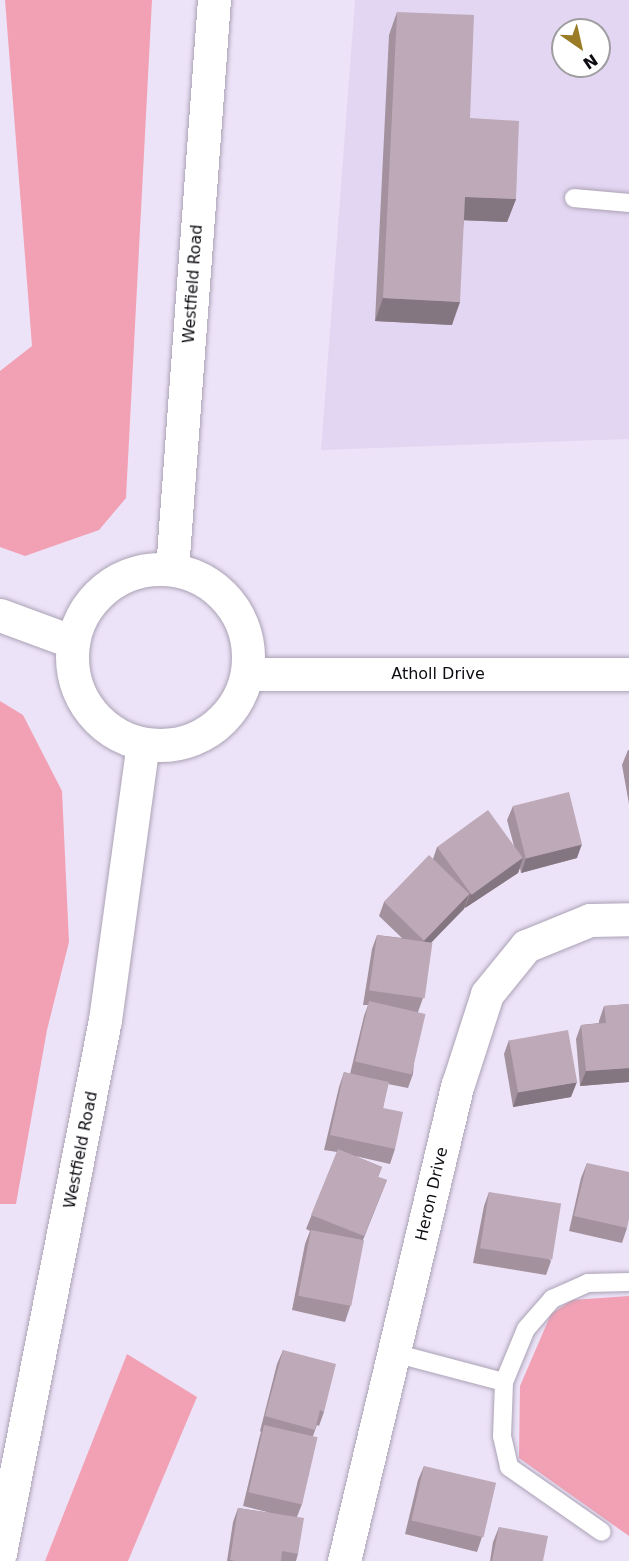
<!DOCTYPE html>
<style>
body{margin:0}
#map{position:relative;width:629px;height:1561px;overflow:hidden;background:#ede3f8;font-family:"DejaVu Sans",sans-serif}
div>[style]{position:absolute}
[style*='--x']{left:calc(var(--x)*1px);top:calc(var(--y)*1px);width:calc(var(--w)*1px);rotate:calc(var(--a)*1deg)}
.built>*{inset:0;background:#e3d6f2}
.green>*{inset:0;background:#f2a1b4}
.roads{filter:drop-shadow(0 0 2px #aba2b5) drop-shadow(0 0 2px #aba2b5)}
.service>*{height:18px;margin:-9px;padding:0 9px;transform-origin:9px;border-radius:9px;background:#fff}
.minor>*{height:33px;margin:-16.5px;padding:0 16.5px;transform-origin:16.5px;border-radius:16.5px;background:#fff}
.tertiary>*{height:33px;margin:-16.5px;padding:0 16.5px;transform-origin:16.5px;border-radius:16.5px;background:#fff}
.tertiary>.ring{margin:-16.5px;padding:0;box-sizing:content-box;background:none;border:33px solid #fff;border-radius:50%}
.wall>*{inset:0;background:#a3919d}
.shaded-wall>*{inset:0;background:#847680}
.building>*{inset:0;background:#bda9b7;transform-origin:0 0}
span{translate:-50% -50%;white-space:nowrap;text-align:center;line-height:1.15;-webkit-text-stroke:6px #fff;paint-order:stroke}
.street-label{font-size:16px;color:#0e0b12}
.north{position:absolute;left:551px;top:18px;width:60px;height:60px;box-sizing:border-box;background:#fff;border:2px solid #9f9da0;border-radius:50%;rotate:146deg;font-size:16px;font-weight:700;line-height:24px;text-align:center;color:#0e0b12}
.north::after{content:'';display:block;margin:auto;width:21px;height:27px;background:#997c25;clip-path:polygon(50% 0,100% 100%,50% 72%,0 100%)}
</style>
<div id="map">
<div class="built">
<div style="clip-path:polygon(evenodd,355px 0,629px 0,629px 439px,321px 450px,355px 0,563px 30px,599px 30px,599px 66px,563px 66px,563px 30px)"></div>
</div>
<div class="green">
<div style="clip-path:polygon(5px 0,152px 0,126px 498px,99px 530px,25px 556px,0 547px,0 371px,32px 346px)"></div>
<div style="clip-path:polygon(0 701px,23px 715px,62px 791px,69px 942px,47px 1030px,16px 1204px,0 1204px)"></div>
<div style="clip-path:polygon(629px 1296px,629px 1536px,519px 1458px,520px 1386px,551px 1314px,572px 1300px)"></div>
<div style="clip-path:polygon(127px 1354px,197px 1397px,128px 1561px,45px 1561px)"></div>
</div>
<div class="roads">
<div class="service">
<div style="--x:574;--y:198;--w:55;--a:5.2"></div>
<div style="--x:394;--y:1353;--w:114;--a:14.8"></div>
<div style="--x:504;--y:1382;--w:54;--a:92.1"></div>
<div style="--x:502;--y:1436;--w:32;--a:77"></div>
<div style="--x:509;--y:1467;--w:113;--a:35"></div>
<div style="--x:504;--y:1382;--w:57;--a:-67.5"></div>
<div style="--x:526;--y:1329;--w:40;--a:-49"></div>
<div style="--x:552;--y:1299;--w:39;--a:-24"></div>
<div style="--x:588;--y:1283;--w:41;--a:-1.4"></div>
</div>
<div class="minor">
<div style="--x:248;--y:674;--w:381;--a:0"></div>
<div style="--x:344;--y:1561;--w:490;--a:-76.6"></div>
<div style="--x:458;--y:1084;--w:95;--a:-72.1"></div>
<div style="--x:487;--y:994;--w:62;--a:-50.9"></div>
<div style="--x:526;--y:946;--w:69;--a:-22.1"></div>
<div style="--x:590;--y:920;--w:39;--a:-1"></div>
</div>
<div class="tertiary">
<div class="ring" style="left:72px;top:569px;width:143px;height:143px"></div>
<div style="--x:172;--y:569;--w:571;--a:-85.78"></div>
<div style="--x:0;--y:615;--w:78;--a:20.3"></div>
<div style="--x:0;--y:1553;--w:543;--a:-78.86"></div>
<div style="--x:105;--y:1020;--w:279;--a:-82.2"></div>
</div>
</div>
<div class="wall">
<div style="clip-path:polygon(397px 12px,470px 118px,516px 199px,507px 222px,464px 220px,452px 325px,375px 321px,389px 35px)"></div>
<div style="clip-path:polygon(628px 750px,629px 750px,629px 804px,622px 765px)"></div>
<div style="clip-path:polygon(513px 806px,577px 858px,521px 873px,520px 868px,518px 873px,465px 908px,464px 907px,431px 943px,423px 998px,418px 1012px,413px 1074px,408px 1088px,388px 1084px,383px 1108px,395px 1149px,390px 1164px,355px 1156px,382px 1167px,378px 1177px,387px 1180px,363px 1240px,350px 1307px,345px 1322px,292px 1310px,305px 1244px,310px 1231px,306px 1229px,337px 1152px,324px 1150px,339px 1087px,344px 1072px,350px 1074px,364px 1016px,368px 1005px,363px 1005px,372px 949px,377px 935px,402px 938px,379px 916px,384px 902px,433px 859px,437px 847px,514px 846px,507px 820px)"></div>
<div style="clip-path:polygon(629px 1004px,629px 1082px,580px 1086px,576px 1039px,581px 1025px,599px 1023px,599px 1021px,604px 1006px)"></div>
<div style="clip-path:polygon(509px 1040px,571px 1097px,513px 1107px,504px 1054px)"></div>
<div style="clip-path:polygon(587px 1163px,627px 1228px,622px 1243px,569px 1231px,581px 1178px)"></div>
<div style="clip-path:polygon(489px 1192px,551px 1261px,546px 1275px,473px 1263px,484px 1206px)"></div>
<div style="clip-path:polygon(283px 1350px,324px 1412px,319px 1426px,317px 1425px,313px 1436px,302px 1504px,297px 1517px,298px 1554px,296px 1561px,227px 1561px,233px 1522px,238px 1508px,271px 1513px,243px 1506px,259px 1439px,261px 1432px,260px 1431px,277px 1364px)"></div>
<div style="clip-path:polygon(424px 1466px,482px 1537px,477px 1552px,405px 1534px,418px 1480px)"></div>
<div style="clip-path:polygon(499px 1527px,543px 1561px,490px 1561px,493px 1542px)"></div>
</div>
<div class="shaded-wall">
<div style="clip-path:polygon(465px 197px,516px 199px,507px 222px,457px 220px)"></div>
<div style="clip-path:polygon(383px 298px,460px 302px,452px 325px,375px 321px)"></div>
<div style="clip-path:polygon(582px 844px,577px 858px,521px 873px,526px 858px)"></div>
<div style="clip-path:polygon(523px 858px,518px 873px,465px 908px,470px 894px)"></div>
<div style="clip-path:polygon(469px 894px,464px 909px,419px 955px,424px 940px)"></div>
<div style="clip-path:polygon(629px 1068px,629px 1082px,580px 1086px,586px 1071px)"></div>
<div style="clip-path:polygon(577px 1082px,571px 1097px,513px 1107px,518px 1092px)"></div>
</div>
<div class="building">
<div style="clip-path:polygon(397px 12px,474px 15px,470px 118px,519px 121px,516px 199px,465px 197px,460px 302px,383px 298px)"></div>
<div style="left:569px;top:792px;width:54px;height:58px;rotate:76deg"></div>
<div style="left:488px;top:810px;width:59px;height:63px;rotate:54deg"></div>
<div style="left:429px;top:855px;width:56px;height:65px;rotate:44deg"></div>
<div style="left:377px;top:935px;width:56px;height:56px;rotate:8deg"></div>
<div style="left:369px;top:1001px;width:58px;height:62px;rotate:13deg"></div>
<div style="clip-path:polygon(629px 1004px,629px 1068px,586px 1071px,581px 1025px,606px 1023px,604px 1006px)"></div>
<div style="left:568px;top:1030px;width:53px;height:60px;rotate:80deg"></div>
<div style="clip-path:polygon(344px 1072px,389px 1082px,383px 1108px,403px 1112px,395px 1149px,330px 1135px)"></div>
<div style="clip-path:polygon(338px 1149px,382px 1167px,378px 1177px,387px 1180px,364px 1236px,311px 1215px)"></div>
<div style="clip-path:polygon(587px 1163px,629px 1172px,629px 1219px,627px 1228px,574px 1216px)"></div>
<div style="left:489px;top:1192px;width:73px;height:57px;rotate:9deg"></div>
<div style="left:311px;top:1230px;width:54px;height:67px;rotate:11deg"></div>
<div style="clip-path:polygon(283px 1350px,336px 1364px,324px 1412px,320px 1410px,315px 1430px,265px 1416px)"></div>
<div style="left:264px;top:1425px;width:55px;height:69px;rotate:13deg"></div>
<div style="left:424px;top:1466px;width:74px;height:56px;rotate:13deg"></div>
<div style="clip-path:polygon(238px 1508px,304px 1518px,298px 1554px,282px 1551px,281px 1561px,236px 1561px,230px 1560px)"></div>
<div style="clip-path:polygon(499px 1527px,548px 1536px,543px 1561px,492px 1561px)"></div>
</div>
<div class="street-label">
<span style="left:193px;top:284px;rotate:-86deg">Westfield Road</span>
<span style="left:438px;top:674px">Atholl Drive</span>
<span style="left:81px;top:1150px;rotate:-79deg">Westfield Road</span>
<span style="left:432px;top:1194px;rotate:-77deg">Heron Drive</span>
</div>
<div class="north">N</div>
</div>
